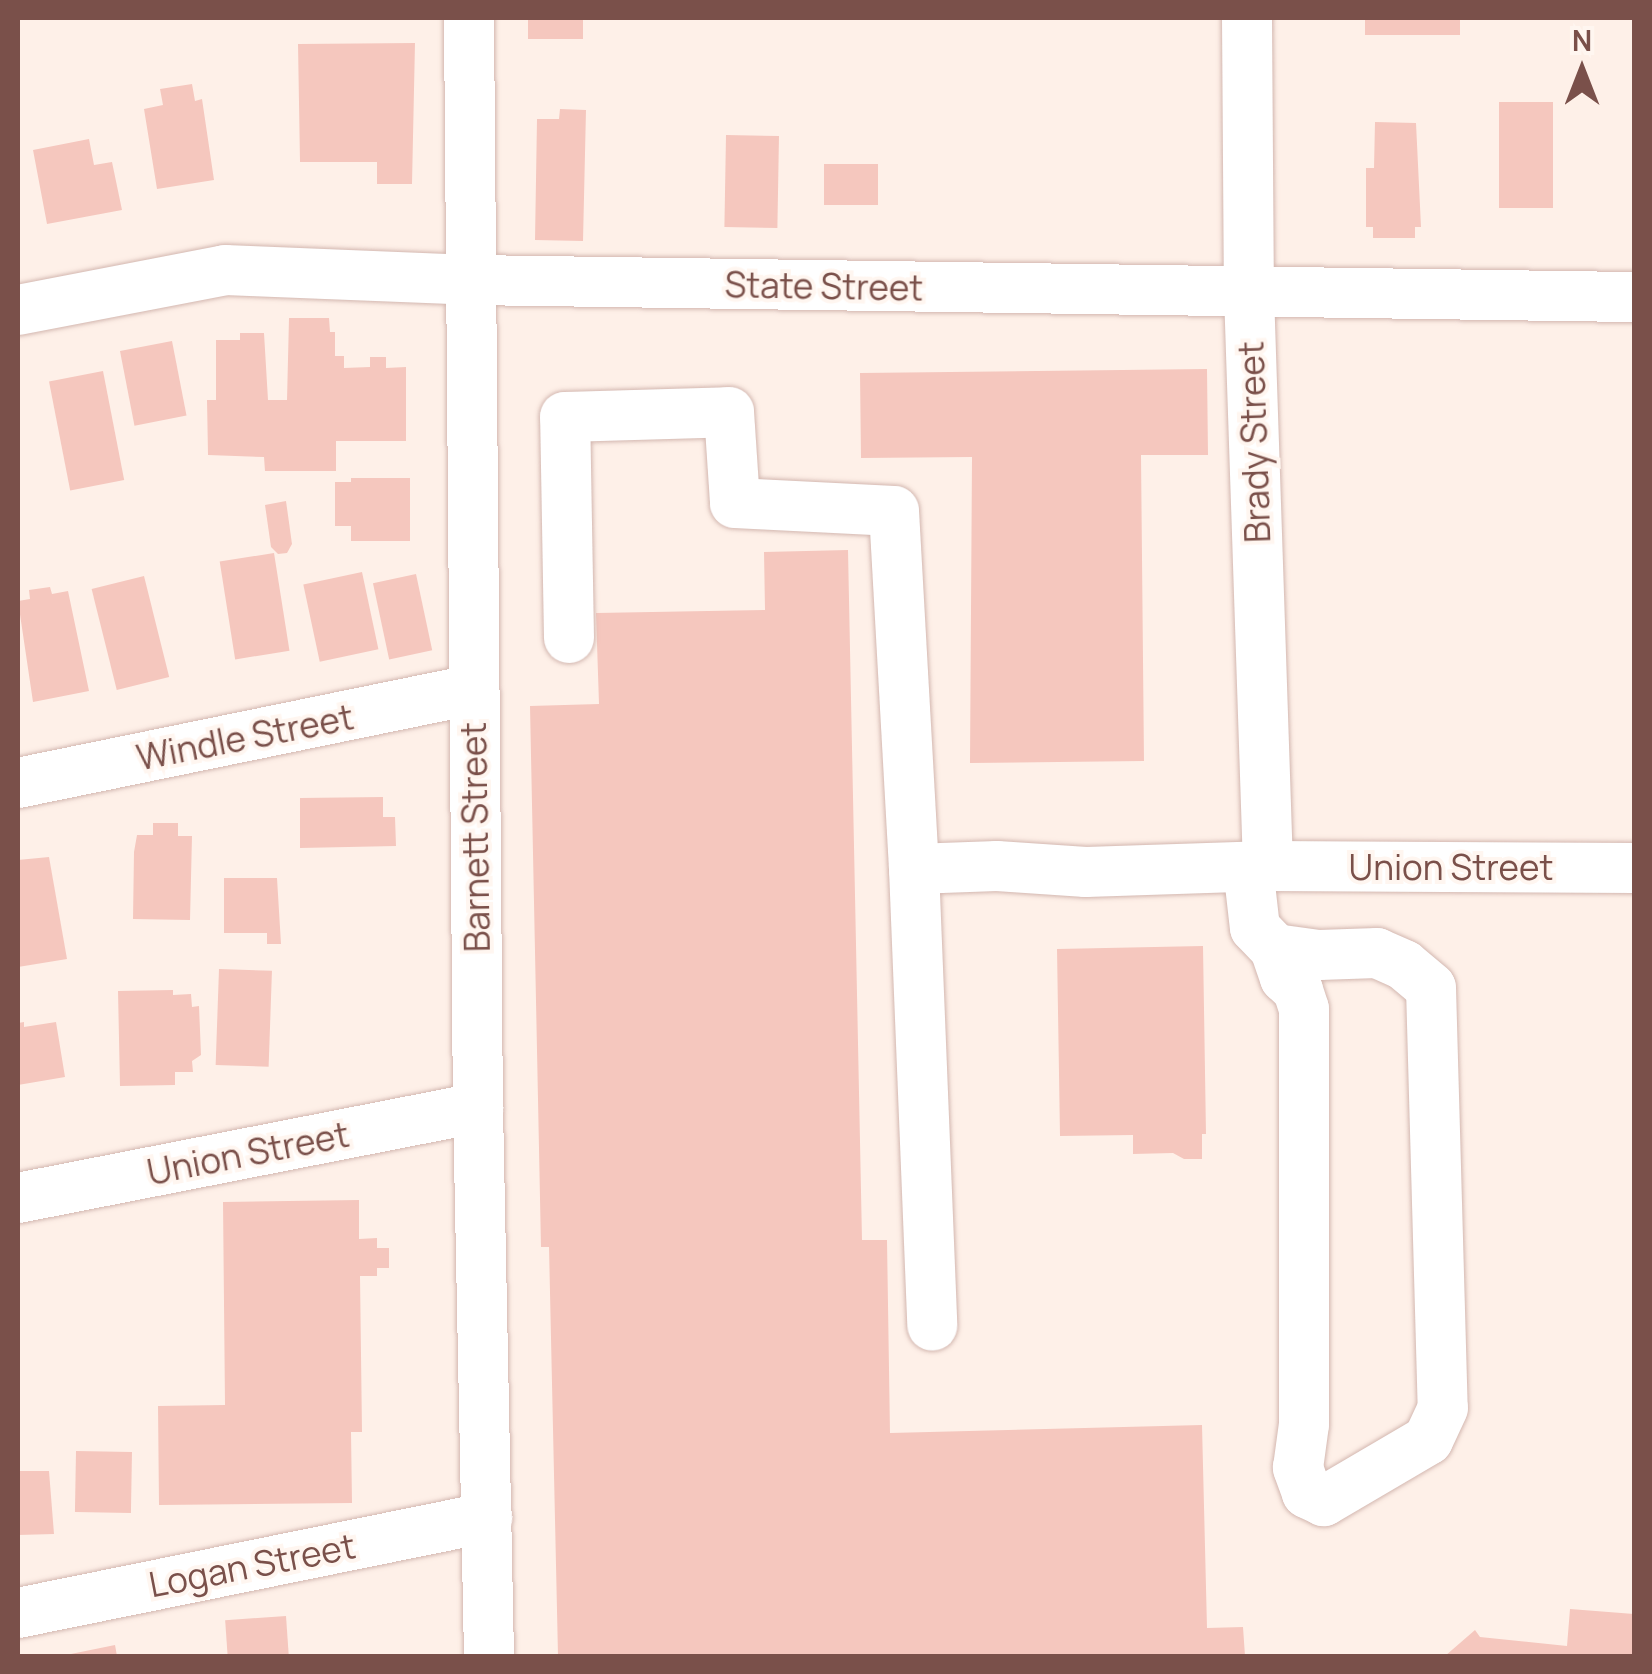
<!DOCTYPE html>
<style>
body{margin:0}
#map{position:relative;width:1652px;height:1674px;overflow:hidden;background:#fef0e8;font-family:Manrope,sans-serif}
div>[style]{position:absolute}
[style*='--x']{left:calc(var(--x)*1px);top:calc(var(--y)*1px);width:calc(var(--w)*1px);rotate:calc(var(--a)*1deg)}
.building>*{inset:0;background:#f5c7be;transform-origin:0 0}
.roads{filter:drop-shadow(0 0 2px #d3b7b0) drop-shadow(0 0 2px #d3b7b0)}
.minor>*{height:50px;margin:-25px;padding:0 25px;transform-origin:25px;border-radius:25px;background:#fff}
span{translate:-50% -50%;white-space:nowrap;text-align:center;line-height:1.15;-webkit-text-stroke:8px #fff6f0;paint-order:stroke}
.street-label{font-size:35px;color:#7a504a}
.frame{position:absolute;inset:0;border:20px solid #7a504a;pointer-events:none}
.north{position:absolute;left:1532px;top:20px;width:100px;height:100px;-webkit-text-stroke:8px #fff6f0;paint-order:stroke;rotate:0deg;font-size:28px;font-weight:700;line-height:40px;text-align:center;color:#7a504a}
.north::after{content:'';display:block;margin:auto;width:35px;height:45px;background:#7a504a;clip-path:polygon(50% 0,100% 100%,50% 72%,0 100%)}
</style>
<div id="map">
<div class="building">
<div style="left:528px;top:18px;width:55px;height:21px"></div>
<div style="left:1365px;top:18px;width:95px;height:17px"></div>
<div style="clip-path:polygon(415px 43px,412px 184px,377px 184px,377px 162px,300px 162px,298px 44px)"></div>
<div style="clip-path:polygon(192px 84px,195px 101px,202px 99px,214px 180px,157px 189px,144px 109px,163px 105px,160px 89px)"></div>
<div style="left:1499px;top:102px;width:54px;height:106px"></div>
<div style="clip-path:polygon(560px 109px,586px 110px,583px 241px,535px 240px,537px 119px,559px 119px)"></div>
<div style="clip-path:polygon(1375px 122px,1416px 123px,1421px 227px,1415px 227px,1415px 238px,1373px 238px,1373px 227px,1366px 227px,1366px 168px,1374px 168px)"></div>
<div style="left:726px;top:135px;width:53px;height:92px;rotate:1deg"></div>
<div style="clip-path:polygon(89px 139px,94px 165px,112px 162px,122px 210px,47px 224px,33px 150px)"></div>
<div style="left:824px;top:164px;width:54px;height:41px"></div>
<div style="clip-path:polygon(289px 318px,329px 318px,330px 332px,335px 332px,335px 356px,344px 356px,344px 368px,370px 367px,370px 357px,386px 357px,386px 368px,406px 367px,406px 441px,336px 441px,336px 471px,265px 471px,264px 457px,208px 455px,207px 400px,216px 400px,216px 340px,240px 340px,240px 333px,264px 333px,268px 400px,287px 400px)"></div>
<div style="left:172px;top:341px;width:76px;height:53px;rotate:79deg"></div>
<div style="clip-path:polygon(1207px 369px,1208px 455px,1141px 455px,1144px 761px,970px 763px,972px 457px,861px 458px,860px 373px)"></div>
<div style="left:103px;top:371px;width:111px;height:55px;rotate:79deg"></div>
<div style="clip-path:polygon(351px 478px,410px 478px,410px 541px,351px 541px,351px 526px,335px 526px,335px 482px,351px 482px)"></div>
<div style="clip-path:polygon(286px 501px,292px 544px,287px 553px,278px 554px,271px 547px,265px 505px)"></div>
<div style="clip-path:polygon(848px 550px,862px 1240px,887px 1240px,890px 1433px,1202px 1425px,1207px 1628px,1243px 1627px,1245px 1656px,558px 1656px,549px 1247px,541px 1247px,530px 706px,599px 704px,596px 613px,765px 610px,764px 552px)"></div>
<div style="left:274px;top:553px;width:99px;height:55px;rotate:81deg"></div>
<div style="left:362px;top:572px;width:79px;height:60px;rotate:78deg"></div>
<div style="left:416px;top:574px;width:78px;height:44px;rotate:78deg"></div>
<div style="left:144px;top:576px;width:104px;height:54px;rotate:76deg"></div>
<div style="clip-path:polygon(50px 587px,52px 594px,68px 591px,89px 691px,33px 702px,18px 601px,30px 599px,29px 590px)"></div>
<div style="clip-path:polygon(383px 797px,383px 817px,395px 817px,396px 846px,300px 848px,300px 798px)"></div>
<div style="clip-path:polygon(153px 823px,178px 823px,178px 836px,192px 836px,190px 920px,133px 919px,134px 852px,137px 835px,153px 835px)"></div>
<div style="clip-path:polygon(49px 857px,67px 959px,18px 967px,18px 860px)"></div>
<div style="clip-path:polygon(224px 878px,277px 878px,281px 944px,267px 944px,267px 933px,224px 933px)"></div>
<div style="clip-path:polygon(1203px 946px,1206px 1134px,1202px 1134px,1202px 1159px,1184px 1159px,1173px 1153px,1133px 1154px,1133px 1135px,1060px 1136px,1057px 949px)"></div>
<div style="left:219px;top:969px;width:53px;height:96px;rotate:2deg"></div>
<div style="clip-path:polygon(173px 990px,173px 995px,191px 994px,192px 1007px,199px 1006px,201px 1055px,192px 1061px,193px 1072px,175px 1072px,175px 1085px,120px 1086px,118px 991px)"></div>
<div style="clip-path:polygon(24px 1022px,24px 1027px,56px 1022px,65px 1077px,18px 1085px,18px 1023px)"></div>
<div style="clip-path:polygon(359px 1200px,359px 1239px,377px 1238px,377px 1248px,389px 1248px,389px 1268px,377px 1268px,377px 1276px,360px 1276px,362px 1432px,351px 1432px,352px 1503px,159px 1505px,158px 1406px,225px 1405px,223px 1202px)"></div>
<div style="left:76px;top:1451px;width:56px;height:61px;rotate:1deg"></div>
<div style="clip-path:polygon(18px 1471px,49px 1471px,54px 1534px,18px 1535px)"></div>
<div style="clip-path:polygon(1570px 1609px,1634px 1614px,1634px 1656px,1445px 1656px,1475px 1630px,1480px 1637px,1567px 1646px)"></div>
<div style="left:286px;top:1616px;width:40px;height:61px;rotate:86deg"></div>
<div style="clip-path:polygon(115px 1645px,117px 1656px,66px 1656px,66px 1655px)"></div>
</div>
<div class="roads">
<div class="minor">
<div style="--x:469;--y:18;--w:1090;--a:89.53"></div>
<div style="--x:478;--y:1108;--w:548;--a:88.85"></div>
<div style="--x:1247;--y:18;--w:275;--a:89.6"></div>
<div style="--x:1249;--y:293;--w:573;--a:88.1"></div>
<div style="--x:18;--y:310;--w:211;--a:-10.9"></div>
<div style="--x:225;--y:270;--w:246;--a:2.3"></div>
<div style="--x:471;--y:280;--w:1163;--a:0.84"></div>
<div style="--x:569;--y:638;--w:221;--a:-91"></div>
<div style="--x:565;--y:417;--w:164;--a:-1.7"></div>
<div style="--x:729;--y:412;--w:91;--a:86.2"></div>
<div style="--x:735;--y:503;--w:159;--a:2.9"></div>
<div style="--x:894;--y:511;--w:359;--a:86.8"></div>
<div style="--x:914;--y:869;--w:83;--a:-2.1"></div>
<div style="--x:997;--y:866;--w:89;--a:3.9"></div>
<div style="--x:1086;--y:872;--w:182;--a:-1.9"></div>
<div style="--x:1268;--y:866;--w:366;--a:0.3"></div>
<div style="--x:18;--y:783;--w:464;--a:-11.6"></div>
<div style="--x:1248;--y:867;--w:61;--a:83.5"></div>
<div style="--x:1255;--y:928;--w:29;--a:46"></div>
<div style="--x:1275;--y:949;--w:44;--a:7.8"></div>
<div style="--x:1319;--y:955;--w:58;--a:-2"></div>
<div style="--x:1377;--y:953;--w:30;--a:24"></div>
<div style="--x:1404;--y:965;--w:35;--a:40"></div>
<div style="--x:1431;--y:988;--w:420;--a:88.4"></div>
<div style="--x:1443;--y:1408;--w:35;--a:115"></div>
<div style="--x:1428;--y:1440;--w:121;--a:149.6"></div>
<div style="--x:1324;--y:1501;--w:19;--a:-155"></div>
<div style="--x:1307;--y:1493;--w:27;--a:-110"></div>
<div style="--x:1298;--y:1468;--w:44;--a:-82.2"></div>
<div style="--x:1304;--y:1424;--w:415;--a:-90"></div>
<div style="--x:1304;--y:1009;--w:20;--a:-108"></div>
<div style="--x:1298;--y:990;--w:18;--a:-137"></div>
<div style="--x:1285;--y:978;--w:31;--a:-109"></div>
<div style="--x:914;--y:869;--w:457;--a:87.7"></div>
<div style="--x:18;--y:1198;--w:469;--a:-11.1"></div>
<div style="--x:18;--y:1613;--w:479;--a:-11.5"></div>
</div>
</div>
<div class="street-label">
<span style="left:824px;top:286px;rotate:1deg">State Street</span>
<span style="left:1254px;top:442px;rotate:-92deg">Brady Street</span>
<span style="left:245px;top:737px;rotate:-11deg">Windle Street</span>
<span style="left:475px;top:837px;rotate:-91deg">Barnett Street</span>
<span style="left:1451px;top:867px">Union Street</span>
<span style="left:248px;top:1153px;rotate:-11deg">Union Street</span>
<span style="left:252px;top:1565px;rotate:-11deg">Logan Street</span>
</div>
<div class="frame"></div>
<div class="north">N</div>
</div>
